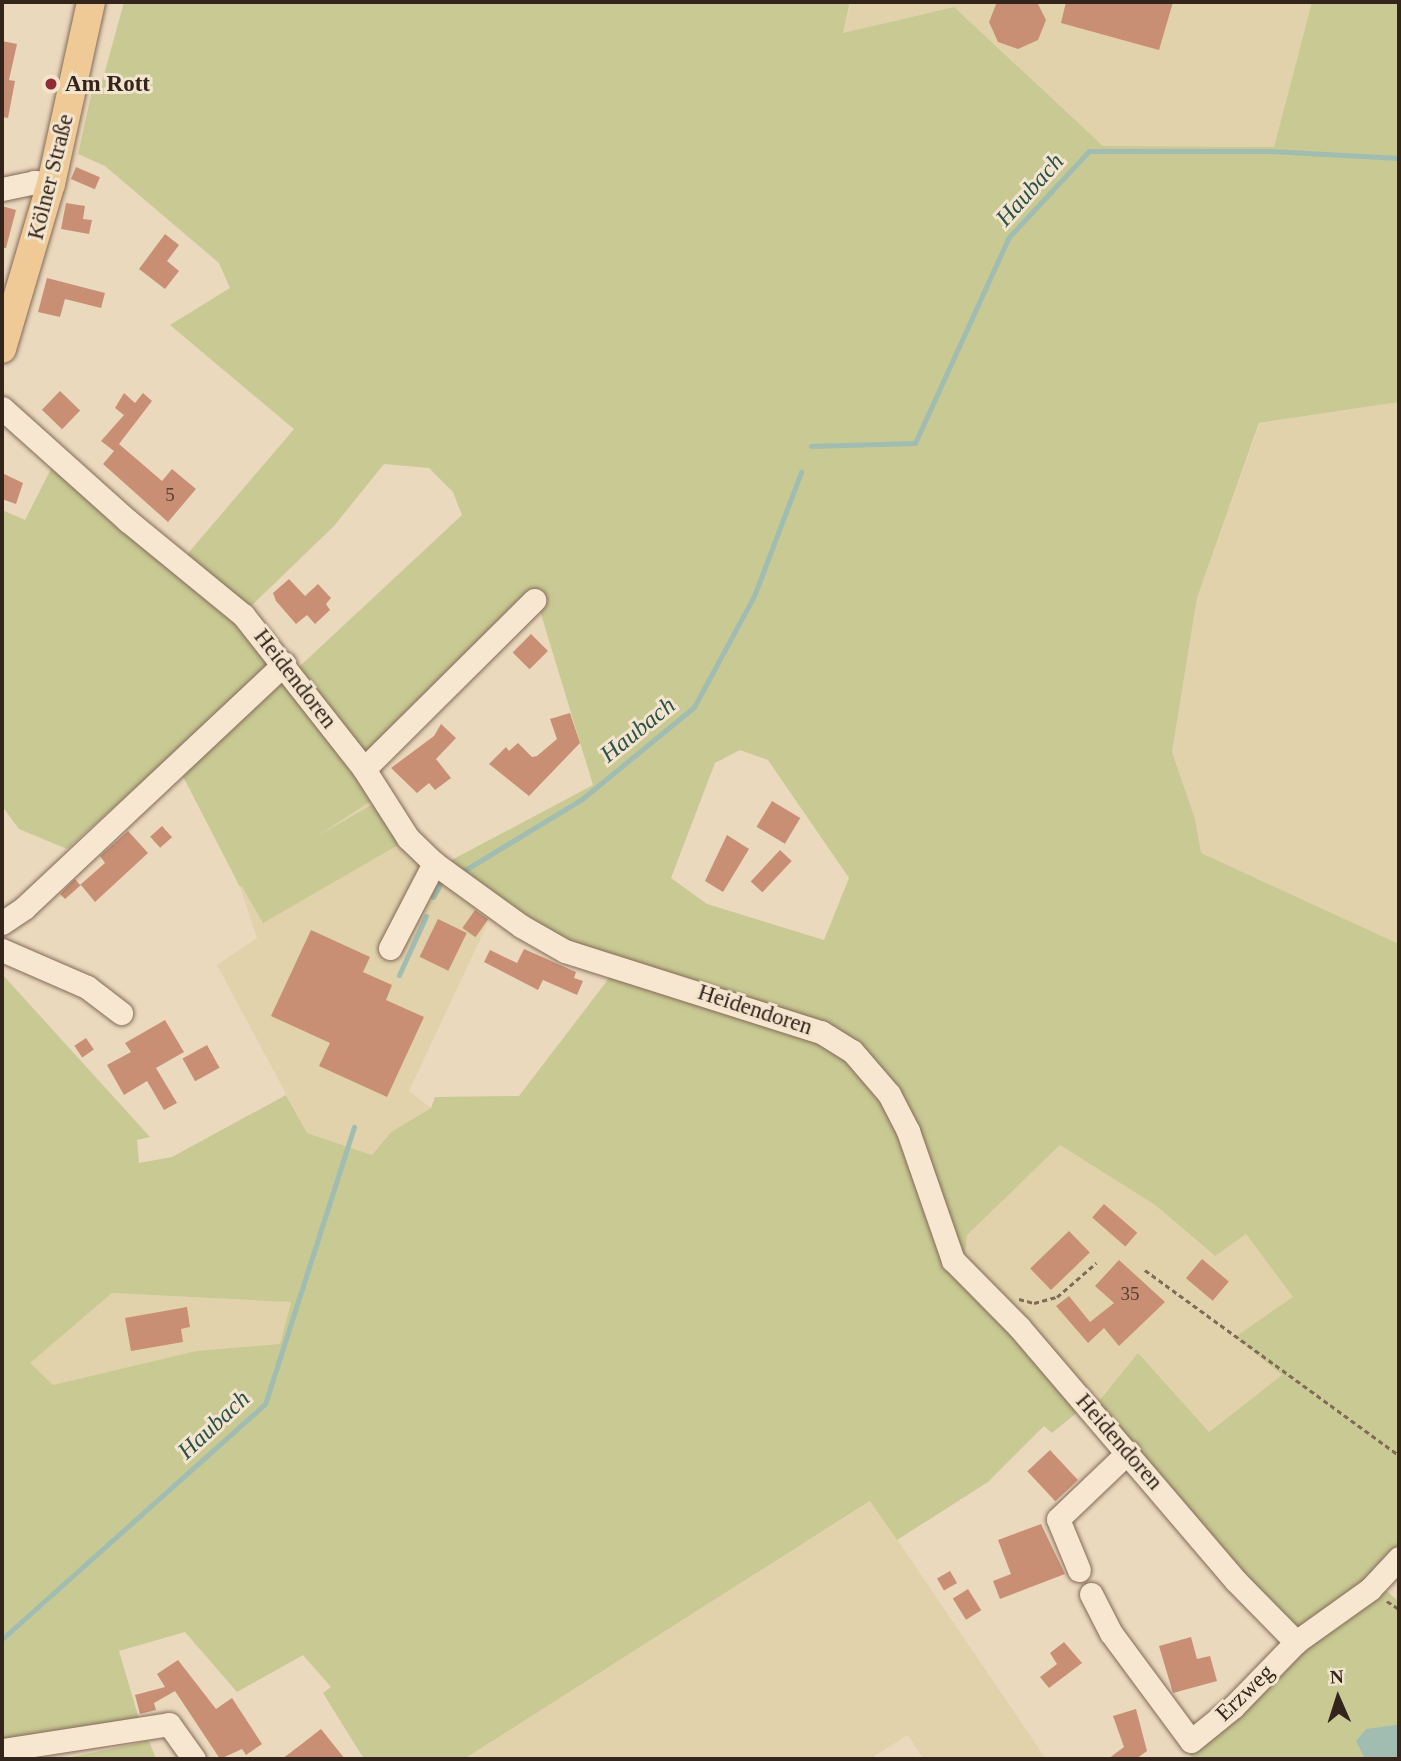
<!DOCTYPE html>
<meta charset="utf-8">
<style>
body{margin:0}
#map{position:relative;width:1401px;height:1761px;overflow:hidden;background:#ebd9be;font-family:"Times New Roman",serif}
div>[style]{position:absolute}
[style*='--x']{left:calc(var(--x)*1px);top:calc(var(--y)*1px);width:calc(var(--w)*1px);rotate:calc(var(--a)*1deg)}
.farmland>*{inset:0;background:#e1d2ac}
.green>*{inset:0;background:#c8c993;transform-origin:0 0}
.water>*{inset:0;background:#a1bdb2}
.stream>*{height:5px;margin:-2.5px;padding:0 2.5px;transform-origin:2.5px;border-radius:2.5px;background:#a1bdb2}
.building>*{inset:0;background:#c88f75;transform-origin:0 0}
.path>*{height:2.5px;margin-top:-1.25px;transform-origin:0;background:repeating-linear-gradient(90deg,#836a58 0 5px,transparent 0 8.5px)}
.roads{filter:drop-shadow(0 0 2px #836a58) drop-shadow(0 0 2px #836a58)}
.minor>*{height:23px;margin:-11.5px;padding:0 11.5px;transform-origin:11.5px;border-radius:11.5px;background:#f7e7d0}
.major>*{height:28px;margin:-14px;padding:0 14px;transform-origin:14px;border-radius:14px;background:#efc996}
.dots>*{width:19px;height:19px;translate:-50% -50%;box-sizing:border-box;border:4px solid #f3e4cd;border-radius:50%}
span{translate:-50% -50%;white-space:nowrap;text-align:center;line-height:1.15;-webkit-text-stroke:6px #f3e4cd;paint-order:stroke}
.number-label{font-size:19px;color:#583f32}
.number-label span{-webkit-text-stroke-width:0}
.poi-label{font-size:23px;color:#33241c;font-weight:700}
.left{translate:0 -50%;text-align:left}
.street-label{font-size:23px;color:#33241c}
.water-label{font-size:24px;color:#2b524b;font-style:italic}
.frame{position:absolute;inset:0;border:4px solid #33241c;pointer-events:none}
.north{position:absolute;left:1303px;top:1663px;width:70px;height:70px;-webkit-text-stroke:5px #f3e4cd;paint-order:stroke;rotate:357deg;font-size:19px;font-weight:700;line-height:28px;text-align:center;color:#33241c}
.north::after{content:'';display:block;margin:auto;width:24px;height:32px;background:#33241c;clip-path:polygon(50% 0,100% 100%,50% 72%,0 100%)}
</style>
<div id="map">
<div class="farmland">
<div style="clip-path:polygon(851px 2px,1312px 2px,1274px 147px,1103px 146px,954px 7px,843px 33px)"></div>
<div style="clip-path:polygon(1399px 402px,1399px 944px,1200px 853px,1195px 819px,1172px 752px,1197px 598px,1260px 423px)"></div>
<div style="clip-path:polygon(374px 799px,499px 899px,409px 1091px,431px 1108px,391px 1132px,372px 1155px,307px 1133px,217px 965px,257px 938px,240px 887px)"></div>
<div style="clip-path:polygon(1060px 1145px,1155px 1205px,1214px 1256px,1246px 1234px,1293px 1297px,1282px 1375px,1208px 1432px,1087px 1416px,964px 1258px,966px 1235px)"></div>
<div style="clip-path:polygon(112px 1293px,292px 1302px,280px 1345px,196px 1351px,53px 1385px,29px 1363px)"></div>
<div style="clip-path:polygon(871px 1501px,1046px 1759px,923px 1759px,908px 1735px,870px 1759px,464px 1759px)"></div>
</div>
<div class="green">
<div style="clip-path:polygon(evenodd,124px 2px,850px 2px,843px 33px,954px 7px,1103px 146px,1274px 147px,1312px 2px,1399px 2px,1399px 402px,1259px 423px,1197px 598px,1172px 752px,1195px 819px,1201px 853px,1399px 944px,1399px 1556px,1380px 1585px,1399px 1602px,1399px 1759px,1194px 1759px,1189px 1754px,1295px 1651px,1087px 1416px,1138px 1353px,1209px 1432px,1282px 1375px,1235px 1337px,1293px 1297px,1246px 1234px,1215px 1256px,1155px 1205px,1060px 1145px,967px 1235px,964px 1258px,1080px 1410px,1052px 1433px,1044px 1426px,988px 1482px,897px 1540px,870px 1501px,464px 1759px,364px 1759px,323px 1693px,331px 1687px,303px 1655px,237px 1692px,185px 1632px,119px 1651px,139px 1719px,2px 1740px,2px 974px,150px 1137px,137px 1140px,139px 1163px,172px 1157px,286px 1095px,307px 1133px,372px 1155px,391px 1132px,431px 1108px,435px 1097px,519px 1096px,613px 973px,448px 862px,593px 785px,537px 601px,366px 768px,374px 799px,240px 887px,172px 755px,67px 849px,19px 829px,2px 806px,2px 510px,25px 520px,54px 463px,184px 558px,294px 429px,170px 325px,230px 288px,219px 263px,105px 166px,78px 154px,94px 82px,101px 86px,124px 2px,384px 464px,429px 468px,453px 492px,462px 515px,299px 667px,248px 609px,334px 526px,384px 464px,124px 2px,740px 750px,768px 760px,849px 878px,824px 940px,707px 904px,671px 878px,715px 763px,740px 750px,124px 2px,112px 1293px,291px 1302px,291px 1303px,280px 1344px,196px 1351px,53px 1385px,30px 1363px,112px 1293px)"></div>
<div style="left:375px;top:803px;width:48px;height:157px;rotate:60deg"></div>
<div style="clip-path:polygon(149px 1741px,156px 1759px,62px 1759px)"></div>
</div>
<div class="water">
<div style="clip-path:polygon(1397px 1725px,1399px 1759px,1365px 1759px,1356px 1741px,1366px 1729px)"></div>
</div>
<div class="stream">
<div style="--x:811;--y:446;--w:104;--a:-1.7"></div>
<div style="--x:915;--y:443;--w:226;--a:-65.5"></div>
<div style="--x:1009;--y:237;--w:117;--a:-47.1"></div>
<div style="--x:1089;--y:151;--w:179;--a:0"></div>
<div style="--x:1268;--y:151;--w:131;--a:3.1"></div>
<div style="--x:460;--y:873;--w:143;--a:-31.2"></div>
<div style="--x:582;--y:799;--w:145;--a:-39.4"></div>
<div style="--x:694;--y:707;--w:126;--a:-61.6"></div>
<div style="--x:754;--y:596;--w:133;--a:-69.2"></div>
<div style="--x:433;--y:897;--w:14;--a:-60"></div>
<div style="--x:399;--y:975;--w:65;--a:-65.4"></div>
<div style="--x:2;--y:1639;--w:353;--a:-41.8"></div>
<div style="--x:265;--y:1404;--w:291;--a:-72.2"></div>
</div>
<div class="building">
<div style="clip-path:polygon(997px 2px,1037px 2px,1046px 20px,1038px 40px,1018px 49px,998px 42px,989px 22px)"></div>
<div style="clip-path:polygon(1066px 2px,1173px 2px,1159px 50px,1061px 23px)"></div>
<div style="clip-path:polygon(2px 41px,17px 44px,9px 80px,15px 81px,8px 118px,2px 117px)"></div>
<div style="left:76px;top:167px;width:26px;height:13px;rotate:23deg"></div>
<div style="clip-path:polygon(66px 203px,85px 206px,83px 219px,92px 220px,89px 234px,61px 229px)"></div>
<div style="clip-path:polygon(2px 206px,16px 210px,6px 248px,2px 248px)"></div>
<div style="clip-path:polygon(165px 234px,179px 245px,167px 261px,179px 271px,165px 289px,139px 269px)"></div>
<div style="clip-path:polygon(47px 278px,105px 293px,101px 308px,65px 299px,60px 317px,38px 312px)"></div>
<div style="left:60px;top:391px;width:28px;height:26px;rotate:44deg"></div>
<div style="clip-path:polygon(124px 393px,135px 403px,143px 393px,152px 401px,119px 444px,162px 481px,172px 469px,196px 489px,168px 522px,103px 464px,114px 451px,101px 441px,124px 415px,115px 408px)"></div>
<div style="clip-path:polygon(2px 473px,23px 483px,16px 504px,2px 499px)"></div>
<div style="clip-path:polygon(289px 579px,305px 596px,318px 584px,331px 598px,326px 604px,330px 610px,315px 624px,307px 615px,296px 624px,276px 601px,273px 593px)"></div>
<div style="left:531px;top:634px;width:24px;height:26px;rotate:45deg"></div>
<div style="clip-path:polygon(570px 713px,580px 743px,529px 796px,489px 764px,506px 747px,509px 751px,518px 743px,532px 757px,537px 756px,557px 739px,550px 719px)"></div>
<div style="clip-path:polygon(441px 724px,456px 738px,436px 759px,451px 778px,435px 790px,429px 783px,417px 793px,391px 768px,434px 736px)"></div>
<div style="left:772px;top:801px;width:33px;height:30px;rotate:31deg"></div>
<div style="left:162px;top:826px;width:15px;height:16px;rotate:48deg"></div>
<div style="clip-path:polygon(128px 831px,148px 853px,95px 902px,81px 885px,65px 899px,60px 894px,75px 879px,80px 885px,105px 863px,100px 856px)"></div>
<div style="clip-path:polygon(727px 835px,749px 849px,723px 892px,705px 881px)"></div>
<div style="left:780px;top:850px;width:16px;height:43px;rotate:43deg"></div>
<div style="left:475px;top:910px;width:16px;height:22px;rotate:35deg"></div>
<div style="left:438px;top:919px;width:32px;height:42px;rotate:26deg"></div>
<div style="clip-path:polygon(311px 930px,370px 957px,363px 972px,392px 985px,386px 1000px,424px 1017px,387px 1097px,319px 1066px,330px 1043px,271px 1016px)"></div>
<div style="clip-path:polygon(524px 949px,576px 972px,574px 978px,583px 981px,577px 995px,543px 980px,538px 990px,484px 962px,490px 950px,517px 963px)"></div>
<div style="clip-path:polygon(165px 1020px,184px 1052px,156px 1068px,177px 1103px,164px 1110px,147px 1081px,124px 1095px,107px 1065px,131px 1052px,125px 1043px)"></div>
<div style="left:86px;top:1038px;width:14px;height:14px;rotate:56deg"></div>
<div style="left:207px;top:1045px;width:26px;height:28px;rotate:61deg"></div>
<div style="left:1104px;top:1204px;width:44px;height:18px;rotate:41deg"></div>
<div style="left:1069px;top:1231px;width:30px;height:54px;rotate:46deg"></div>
<div style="left:1202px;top:1259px;width:35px;height:25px;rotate:40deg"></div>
<div style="clip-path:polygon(1119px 1260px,1165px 1302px,1119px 1346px,1104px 1328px,1088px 1343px,1056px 1306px,1069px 1296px,1090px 1322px,1114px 1303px,1095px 1286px)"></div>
<div style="clip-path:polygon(187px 1307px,190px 1327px,181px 1329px,183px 1342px,131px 1351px,125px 1318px)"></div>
<div style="left:1050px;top:1450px;width:41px;height:31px;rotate:47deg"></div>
<div style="clip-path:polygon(1041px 1524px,1065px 1574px,1000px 1599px,993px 1581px,1011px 1574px,998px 1540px)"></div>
<div style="left:950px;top:1571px;width:14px;height:15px;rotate:60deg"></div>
<div style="left:968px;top:1589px;width:25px;height:18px;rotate:58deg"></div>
<div style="clip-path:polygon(1191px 1637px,1197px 1659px,1210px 1656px,1217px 1681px,1173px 1693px,1159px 1646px)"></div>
<div style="clip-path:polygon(1064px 1642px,1082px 1663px,1049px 1688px,1040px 1677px,1057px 1664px,1050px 1653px)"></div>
<div style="clip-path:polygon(178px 1660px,216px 1709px,232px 1698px,262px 1744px,246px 1755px,242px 1749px,220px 1759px,175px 1691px,154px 1703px,156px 1710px,140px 1714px,135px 1695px,165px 1687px,157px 1674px)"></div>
<div style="clip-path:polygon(1136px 1709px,1147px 1751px,1136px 1759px,1108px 1759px,1124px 1747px,1113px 1716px)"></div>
<div style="clip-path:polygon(321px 1729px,345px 1759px,282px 1759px,303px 1743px)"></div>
</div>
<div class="path">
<div style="--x:1145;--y:1270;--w:314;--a:36.1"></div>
<div style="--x:1019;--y:1299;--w:16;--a:15"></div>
<div style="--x:1034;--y:1303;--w:24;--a:-15"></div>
<div style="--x:1057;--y:1297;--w:52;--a:-41.1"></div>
<div style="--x:1387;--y:1601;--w:14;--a:34"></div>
</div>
<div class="roads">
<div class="minor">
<div style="--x:2;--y:189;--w:33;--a:-12"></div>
<div style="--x:34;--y:182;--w:17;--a:7"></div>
<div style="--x:2;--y:408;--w:169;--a:41.9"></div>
<div style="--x:128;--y:521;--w:149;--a:39.3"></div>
<div style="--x:243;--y:615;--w:196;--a:51.8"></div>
<div style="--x:364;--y:769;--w:82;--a:57.5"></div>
<div style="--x:408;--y:838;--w:36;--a:44"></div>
<div style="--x:434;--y:863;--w:107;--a:35.9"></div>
<div style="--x:521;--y:926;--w:51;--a:29.6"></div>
<div style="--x:565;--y:951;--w:269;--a:17.6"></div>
<div style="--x:821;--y:1032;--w:36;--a:32"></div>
<div style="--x:852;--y:1051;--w:57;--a:49.3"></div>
<div style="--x:889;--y:1094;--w:42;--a:62.8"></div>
<div style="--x:908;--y:1131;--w:137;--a:70.8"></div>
<div style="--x:953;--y:1260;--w:94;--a:45.4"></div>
<div style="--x:1019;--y:1327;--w:334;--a:49.5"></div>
<div style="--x:1236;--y:1581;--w:86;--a:45.5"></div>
<div style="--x:364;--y:769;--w:240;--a:-44.8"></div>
<div style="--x:2;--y:923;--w:27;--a:-34"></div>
<div style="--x:24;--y:908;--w:357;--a:-43.2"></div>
<div style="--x:390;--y:948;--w:96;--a:-62.6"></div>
<div style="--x:2;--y:950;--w:93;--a:23.5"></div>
<div style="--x:87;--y:987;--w:43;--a:37.4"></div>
<div style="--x:1079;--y:1570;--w:55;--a:-112.4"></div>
<div style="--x:1058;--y:1519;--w:97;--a:-43.7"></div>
<div style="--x:1091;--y:1594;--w:44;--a:62.9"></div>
<div style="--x:1111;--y:1633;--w:134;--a:53.5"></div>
<div style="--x:1191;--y:1741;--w:54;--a:-39"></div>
<div style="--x:1233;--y:1707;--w:91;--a:-45.9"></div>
<div style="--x:1296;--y:1642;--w:91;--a:-35.6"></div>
<div style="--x:1370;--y:1589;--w:42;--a:-46.9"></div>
<div style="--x:2;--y:1750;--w:169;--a:-8.8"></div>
<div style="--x:169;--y:1724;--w:43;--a:54.5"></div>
</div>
<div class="major">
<div style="--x:2;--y:349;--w:172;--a:-73.5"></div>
<div style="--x:51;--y:184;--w:186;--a:-77.6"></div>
</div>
</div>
<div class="dots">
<div style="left:51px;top:84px;background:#8f2a36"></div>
</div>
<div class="number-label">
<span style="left:170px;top:495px">5</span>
<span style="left:1130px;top:1294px">35</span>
</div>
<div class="poi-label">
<span class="left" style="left:65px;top:84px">Am Rott</span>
</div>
<div class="street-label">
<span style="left:51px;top:177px;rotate:-76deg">Kölner Straße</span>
<span style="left:295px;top:679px;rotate:52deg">Heidendoren</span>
<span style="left:755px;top:1010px;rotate:18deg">Heidendoren</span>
<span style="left:1119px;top:1442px;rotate:49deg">Heidendoren</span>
<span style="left:1245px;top:1693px;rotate:-44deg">Erzweg</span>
</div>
<div class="water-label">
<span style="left:1030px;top:190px;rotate:-48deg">Haubach</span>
<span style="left:638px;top:730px;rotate:-39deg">Haubach</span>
<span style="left:214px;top:1425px;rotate:-43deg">Haubach</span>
</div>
<div class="frame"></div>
<div class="north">N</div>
</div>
